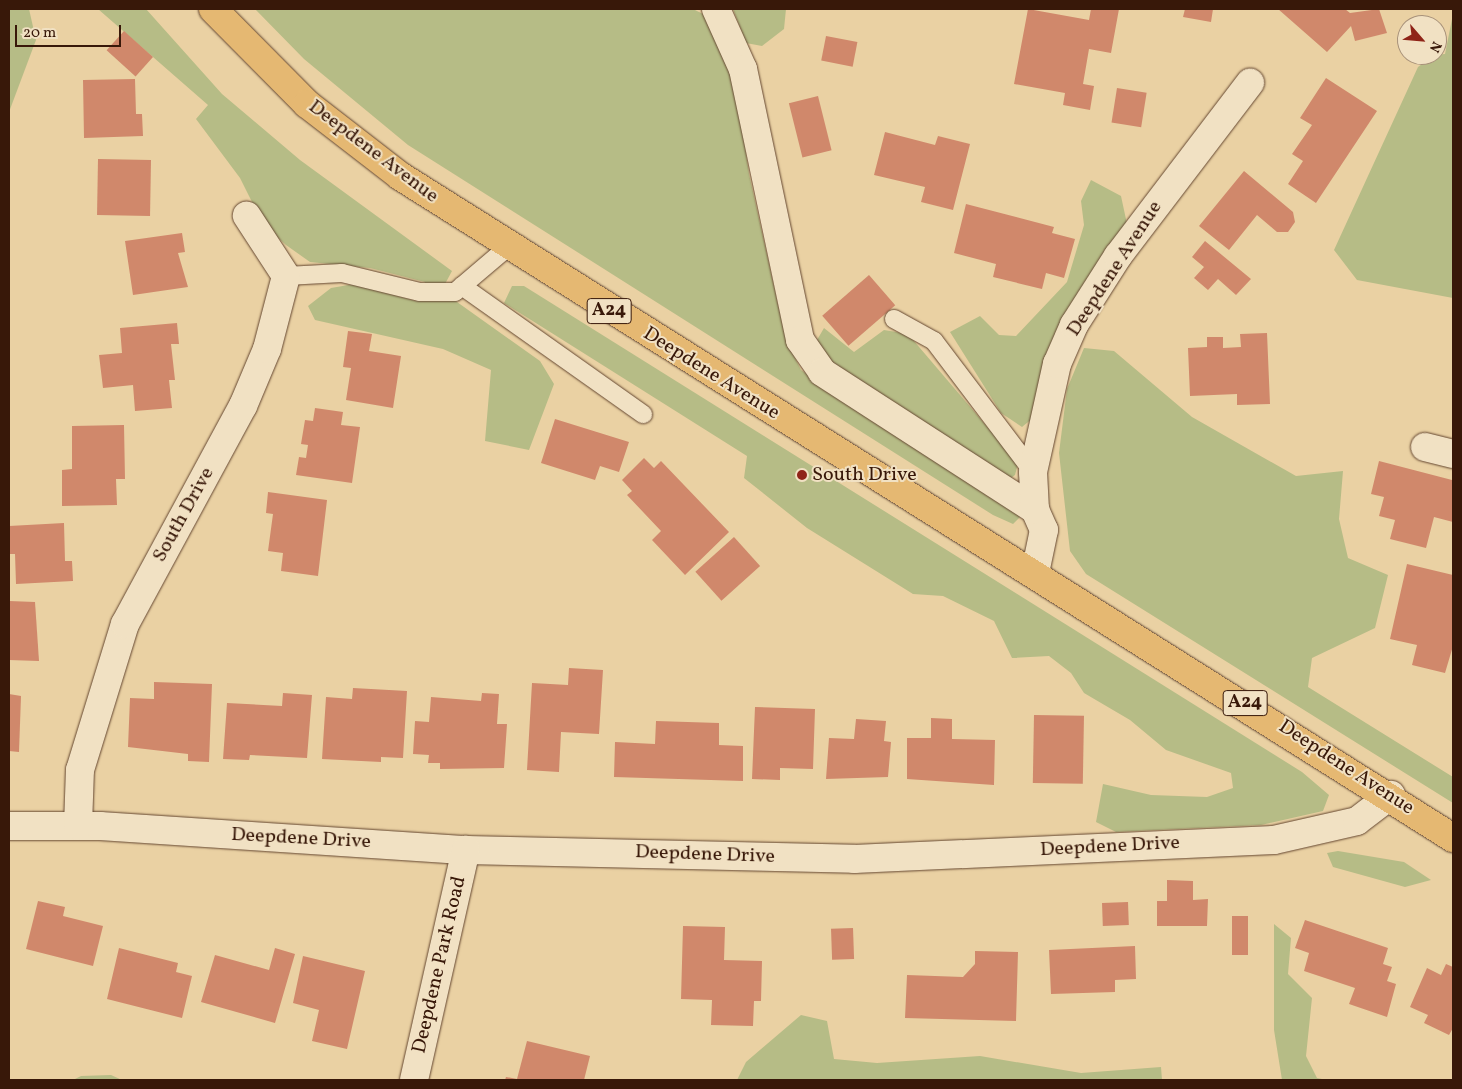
<!DOCTYPE html>
<style>
body{margin:0}
#map{position:relative;width:1462px;height:1089px;overflow:hidden;background:#ead1a3;font-family:Vollkorn,serif}
div>[style]{position:absolute}
[style*='--x']{left:calc(var(--x)*1px);top:calc(var(--y)*1px);width:calc(var(--w)*1px);rotate:calc(var(--a)*1deg)}
.green>*{inset:0;background:#b6bc86}
.building>*{inset:0;background:#d0886b;transform-origin:0 0}
.roads{filter:drop-shadow(0 0 1px #644630) drop-shadow(0 0 1px #644630)}
.service>*{height:18px;margin:-9px;padding:0 9px;transform-origin:9px;border-radius:9px;background:#f1e1c3}
.minor>*{height:28px;margin:-14px;padding:0 14px;transform-origin:14px;border-radius:14px;background:#f1e1c3}
.trunk>*{height:28px;margin:-14px;padding:0 14px;transform-origin:14px;border-radius:14px;background:#e5b872}
.dots>*{width:14px;height:14px;translate:-50% -50%;box-sizing:border-box;border:2px solid #f1e1c3;border-radius:50%}
span{translate:-50% -50%;white-space:nowrap;text-align:center;line-height:1.15;-webkit-text-stroke:4px #f1e1c3;paint-order:stroke}
.shield-label span{padding:1px 4px;background:#f1e1c3;border:1px solid;border-radius:4px;-webkit-text-stroke-width:0}
.shield-label{font-size:19px;color:#381809;font-weight:700}
.street-label{font-size:20px;color:#381809}
.poi-label{font-size:20px;color:#381809}
.left{translate:0 -50%;text-align:left}
.frame{position:absolute;inset:0;border:10px solid #381809;pointer-events:none}
.north{position:absolute;left:1397px;top:15px;width:50px;height:50px;box-sizing:border-box;background:#f1e1c3;border:1px solid #a79179;border-radius:50%;rotate:117deg;font-size:14px;font-weight:700;line-height:20px;text-align:center;color:#381809}
.north::after{content:'';display:block;margin:auto;width:18px;height:22px;background:#8f2418;clip-path:polygon(50% 0,100% 100%,50% 72%,0 100%)}
.scale{position:absolute;left:15px;top:25px;width:106px;height:22px;box-sizing:border-box;border:2px solid #381809;border-top:0;padding-left:6px;font-size:15px;line-height:18px;white-space:nowrap;color:#381809;-webkit-text-stroke:4px #f1e1c3;paint-order:stroke}
</style>
<div id="map">
<div class="green">
<div style="clip-path:polygon(9px 9px,29px 9px,36px 40px,9px 112px)"></div>
<div style="clip-path:polygon(98px 9px,146px 9px,222px 94px,300px 160px,452px 271px,445px 284px,457px 302px,540px 361px,554px 384px,529px 450px,485px 441px,491px 370px,443px 349px,315px 320px,308px 306px,331px 288px,354px 284px,416px 301px,425px 282px,370px 268px,310px 262px,286px 245px,263px 224px,240px 178px,196px 119px,208px 105px)"></div>
<div style="clip-path:polygon(255px 9px,693px 9px,707px 16px,734px 71px,749px 174px,786px 340px,801px 370px,1021px 516px,1013px 524px,993px 515px,408px 145px,304px 59px)"></div>
<div style="clip-path:polygon(733px 9px,786px 9px,784px 29px,762px 46px,746px 43px)"></div>
<div style="clip-path:polygon(1453px 14px,1453px 298px,1357px 280px,1334px 250px,1418px 67px,1434px 55px,1445px 54px)"></div>
<div style="clip-path:polygon(1091px 180px,1121px 196px,1127px 224px,1039px 413px,1022px 427px,1001px 413px,950px 332px,980px 316px,999px 335px,1016px 336px,1067px 282px,1084px 225px,1081px 201px)"></div>
<div style="clip-path:polygon(512px 286px,524px 286px,1302px 772px,1329px 795px,1323px 811px,1261px 825px,1116px 832px,1096px 822px,1103px 784px,1151px 795px,1207px 797px,1233px 788px,1231px 773px,1166px 750px,1130px 720px,1084px 693px,1071px 673px,1049px 656px,1012px 658px,994px 621px,943px 596px,913px 594px,807px 528px,744px 478px,747px 456px,504px 303px)"></div>
<div style="clip-path:polygon(824px 328px,854px 352px,884px 330px,908px 334px,1018px 463px,1015px 475px,1008px 480px,828px 364px,817px 340px)"></div>
<div style="clip-path:polygon(1084px 348px,1114px 351px,1192px 417px,1296px 476px,1343px 471px,1339px 519px,1348px 558px,1388px 575px,1375px 628px,1312px 658px,1308px 687px,1453px 777px,1453px 803px,1086px 574px,1070px 551px,1059px 453px,1067px 389px)"></div>
<div style="clip-path:polygon(1338px 851px,1404px 862px,1431px 880px,1405px 887px,1333px 867px,1327px 853px)"></div>
<div style="clip-path:polygon(1274px 924px,1291px 938px,1288px 974px,1312px 998px,1306px 1056px,1317px 1078px,1327px 1080px,1282px 1080px,1274px 1030px)"></div>
<div style="clip-path:polygon(801px 1015px,827px 1021px,834px 1059px,877px 1063px,980px 1056px,1081px 1073px,1161px 1067px,1162px 1080px,737px 1080px,746px 1062px)"></div>
<div style="clip-path:polygon(111px 1075px,122px 1080px,73px 1080px,81px 1076px)"></div>
</div>
<div class="building">
<div style="clip-path:polygon(1028px 9px,1089px 20px,1091px 9px,1119px 9px,1111px 53px,1089px 49px,1083px 84px,1094px 86px,1090px 110px,1063px 105px,1065px 93px,1014px 84px)"></div>
<div style="clip-path:polygon(1185px 9px,1213px 9px,1211px 22px,1183px 17px)"></div>
<div style="clip-path:polygon(1278px 9px,1345px 9px,1350px 13px,1379px 9px,1387px 33px,1355px 41px,1351px 26px,1327px 52px)"></div>
<div style="left:124px;top:31px;width:39px;height:26px;rotate:42deg"></div>
<div style="left:826px;top:36px;width:32px;height:25px;rotate:11deg"></div>
<div style="clip-path:polygon(1326px 78px,1377px 111px,1316px 203px,1288px 184px,1303px 161px,1292px 154px,1312px 125px,1300px 118px)"></div>
<div style="clip-path:polygon(135px 79px,136px 114px,142px 114px,143px 136px,84px 138px,83px 80px)"></div>
<div style="left:1117px;top:88px;width:30px;height:35px;rotate:9deg"></div>
<div style="left:818px;top:96px;width:56px;height:30px;rotate:76deg"></div>
<div style="clip-path:polygon(885px 132px,935px 145px,938px 136px,970px 144px,953px 210px,921px 202px,925px 187px,874px 175px)"></div>
<div style="left:151px;top:160px;width:56px;height:53px;rotate:91deg"></div>
<div style="clip-path:polygon(1244px 171px,1293px 212px,1295px 222px,1288px 232px,1277px 232px,1257px 215px,1229px 250px,1199px 226px)"></div>
<div style="clip-path:polygon(966px 204px,1054px 227px,1052px 233px,1075px 239px,1064px 278px,1046px 273px,1042px 289px,993px 277px,996px 264px,954px 253px)"></div>
<div style="clip-path:polygon(182px 233px,185px 252px,178px 253px,188px 287px,133px 295px,125px 241px)"></div>
<div style="clip-path:polygon(1205px 241px,1251px 279px,1236px 295px,1218px 279px,1208px 290px,1194px 278px,1204px 267px,1192px 257px)"></div>
<div style="left:869px;top:275px;width:40px;height:62px;rotate:49deg"></div>
<div style="clip-path:polygon(177px 323px,179px 344px,171px 344px,175px 380px,169px 380px,172px 408px,135px 411px,133px 385px,103px 388px,99px 355px,122px 353px,120px 328px)"></div>
<div style="clip-path:polygon(348px 331px,372px 334px,369px 351px,401px 356px,393px 408px,346px 400px,351px 368px,343px 367px)"></div>
<div style="clip-path:polygon(1267px 333px,1270px 404px,1237px 405px,1237px 394px,1190px 396px,1188px 348px,1207px 347px,1207px 337px,1223px 337px,1223px 348px,1241px 347px,1240px 334px)"></div>
<div style="clip-path:polygon(315px 408px,343px 412px,341px 425px,360px 427px,352px 483px,296px 475px,299px 457px,306px 458px,308px 445px,301px 444px,305px 420px,313px 421px)"></div>
<div style="clip-path:polygon(555px 419px,629px 442px,619px 472px,600px 466px,595px 480px,541px 463px)"></div>
<div style="clip-path:polygon(124px 425px,125px 479px,116px 479px,117px 505px,62px 506px,62px 470px,72px 469px,72px 426px)"></div>
<div style="clip-path:polygon(644px 458px,654px 468px,661px 461px,729px 532px,685px 575px,652px 540px,661px 531px,627px 495px,632px 491px,622px 480px)"></div>
<div style="clip-path:polygon(1379px 461px,1452px 480px,1453px 522px,1434px 517px,1426px 548px,1390px 539px,1395px 520px,1379px 516px,1384px 497px,1371px 494px)"></div>
<div style="clip-path:polygon(268px 492px,327px 500px,318px 576px,281px 571px,283px 553px,268px 551px,273px 514px,266px 513px)"></div>
<div style="clip-path:polygon(64px 523px,65px 561px,72px 561px,73px 581px,16px 584px,15px 554px,9px 554px,9px 526px)"></div>
<div style="left:734px;top:537px;width:39px;height:52px;rotate:48deg"></div>
<div style="clip-path:polygon(1407px 564px,1453px 575px,1453px 646px,1445px 673px,1412px 665px,1417px 645px,1390px 639px)"></div>
<div style="clip-path:polygon(9px 601px,35px 602px,39px 661px,9px 660px)"></div>
<div style="clip-path:polygon(569px 668px,603px 670px,599px 734px,561px 732px,559px 772px,527px 770px,532px 683px,568px 685px)"></div>
<div style="clip-path:polygon(154px 682px,212px 684px,209px 762px,188px 761px,188px 754px,128px 747px,130px 698px,154px 699px)"></div>
<div style="clip-path:polygon(353px 688px,407px 691px,403px 758px,381px 757px,381px 762px,322px 759px,326px 697px,352px 699px)"></div>
<div style="clip-path:polygon(283px 693px,312px 695px,307px 758px,250px 755px,249px 760px,223px 759px,227px 703px,282px 706px)"></div>
<div style="clip-path:polygon(482px 693px,499px 694px,497px 724px,507px 724px,504px 768px,440px 769px,440px 763px,428px 763px,429px 755px,413px 754px,415px 721px,429px 722px,431px 697px,481px 701px)"></div>
<div style="clip-path:polygon(9px 694px,21px 696px,19px 752px,9px 751px)"></div>
<div style="clip-path:polygon(755px 707px,815px 709px,813px 769px,780px 768px,780px 780px,752px 779px)"></div>
<div style="left:1034px;top:715px;width:50px;height:68px;rotate:1deg"></div>
<div style="clip-path:polygon(931px 718px,952px 719px,952px 739px,995px 740px,994px 785px,907px 779px,907px 738px,931px 738px)"></div>
<div style="clip-path:polygon(856px 719px,886px 721px,884px 741px,891px 742px,888px 777px,826px 779px,829px 738px,854px 739px)"></div>
<div style="clip-path:polygon(656px 721px,719px 723px,719px 745px,743px 746px,743px 781px,614px 777px,615px 742px,655px 744px)"></div>
<div style="clip-path:polygon(1167px 880px,1193px 881px,1193px 900px,1208px 899px,1207px 926px,1157px 926px,1157px 901px,1167px 901px)"></div>
<div style="clip-path:polygon(38px 901px,65px 907px,63px 916px,103px 926px,93px 966px,26px 949px)"></div>
<div style="left:1128px;top:902px;width:23px;height:26px;rotate:88deg"></div>
<div style="left:1232px;top:916px;width:16px;height:39px"></div>
<div style="clip-path:polygon(1305px 920px,1388px 948px,1383px 964px,1392px 967px,1387px 981px,1396px 984px,1387px 1017px,1349px 1004px,1355px 988px,1304px 971px,1309px 953px,1295px 948px)"></div>
<div style="clip-path:polygon(683px 926px,725px 927px,724px 960px,762px 961px,761px 1001px,754px 1001px,753px 1026px,711px 1025px,712px 1000px,681px 999px)"></div>
<div style="left:853px;top:928px;width:31px;height:22px;rotate:88deg"></div>
<div style="clip-path:polygon(1135px 946px,1136px 979px,1115px 980px,1115px 992px,1051px 994px,1049px 950px)"></div>
<div style="clip-path:polygon(119px 948px,178px 963px,176px 972px,192px 976px,182px 1018px,107px 999px)"></div>
<div style="clip-path:polygon(275px 948px,295px 954px,275px 1023px,201px 1002px,215px 955px,269px 970px)"></div>
<div style="clip-path:polygon(975px 951px,1018px 952px,1016px 1021px,905px 1018px,907px 975px,963px 977px,975px 964px)"></div>
<div style="clip-path:polygon(303px 956px,365px 971px,347px 1049px,312px 1041px,319px 1010px,293px 1003px)"></div>
<div style="clip-path:polygon(1446px 964px,1453px 967px,1453px 1028px,1449px 1035px,1424px 1023px,1428px 1015px,1410px 1007px,1427px 968px,1441px 975px)"></div>
<div style="clip-path:polygon(527px 1041px,590px 1056px,584px 1080px,505px 1080px,506px 1077px,517px 1079px)"></div>
</div>
<div class="roads">
<div class="service">
<div style="--x:286;--y:276;--w:56;--a:-3.1"></div>
<div style="--x:342;--y:273;--w:80;--a:13.7"></div>
<div style="--x:420;--y:292;--w:35;--a:0"></div>
<div style="--x:455;--y:292;--w:70;--a:-40.3"></div>
<div style="--x:462;--y:286;--w:222;--a:35.3"></div>
<div style="--x:894;--y:319;--w:46;--a:28.8"></div>
<div style="--x:934;--y:341;--w:164;--a:52.9"></div>
</div>
<div class="minor">
<div style="--x:716;--y:9;--w:66;--a:65.8"></div>
<div style="--x:743;--y:69;--w:277;--a:78.1"></div>
<div style="--x:800;--y:340;--w:39;--a:55"></div>
<div style="--x:822;--y:372;--w:254;--a:32.9"></div>
<div style="--x:1425;--y:447;--w:29;--a:14"></div>
<div style="--x:1035;--y:573;--w:44;--a:-78.2"></div>
<div style="--x:1044;--y:530;--w:22;--a:-114"></div>
<div style="--x:1035;--y:510;--w:38;--a:-93"></div>
<div style="--x:1033;--y:472;--w:111;--a:-77.5"></div>
<div style="--x:1057;--y:364;--w:43;--a:-66.4"></div>
<div style="--x:1074;--y:325;--w:82;--a:-57.5"></div>
<div style="--x:1118;--y:256;--w:218;--a:-52.7"></div>
<div style="--x:9;--y:826;--w:91;--a:0"></div>
<div style="--x:100;--y:826;--w:367;--a:3.8"></div>
<div style="--x:466;--y:850;--w:388;--a:1.3"></div>
<div style="--x:854;--y:859;--w:420;--a:-2.6"></div>
<div style="--x:1274;--y:840;--w:85;--a:-12.9"></div>
<div style="--x:1357;--y:821;--w:43;--a:-37.4"></div>
<div style="--x:78;--y:826;--w:56;--a:-88"></div>
<div style="--x:80;--y:770;--w:153;--a:-72.9"></div>
<div style="--x:125;--y:624;--w:248;--a:-61.6"></div>
<div style="--x:243;--y:406;--w:62;--a:-67.2"></div>
<div style="--x:267;--y:349;--w:75;--a:-75.4"></div>
<div style="--x:286;--y:276;--w:72;--a:-123"></div>
<div style="--x:414;--y:1080;--w:236;--a:-77.3"></div>
</div>
<div class="trunk">
<div style="--x:213;--y:9;--w:134;--a:45.3"></div>
<div style="--x:307;--y:104;--w:118;--a:37.7"></div>
<div style="--x:400;--y:176;--w:1244;--a:32.16"></div>
</div>
</div>
<div class="dots">
<div style="left:802px;top:475px;background:#8f2418"></div>
</div>
<div class="shield-label">
<span style="left:609px;top:311px">A24</span>
<span style="left:1245px;top:703px">A24</span>
</div>
<div class="street-label">
<span style="left:373px;top:152px;rotate:37deg">Deepdene Avenue</span>
<span style="left:1115px;top:269px;rotate:-57deg">Deepdene Avenue</span>
<span style="left:711px;top:374px;rotate:32deg">Deepdene Avenue</span>
<span style="left:184px;top:515px;rotate:-61deg">South Drive</span>
<span style="left:1346px;top:768px;rotate:33deg">Deepdene Avenue</span>
<span style="left:301px;top:839px;rotate:3deg">Deepdene Drive</span>
<span style="left:1110px;top:847px;rotate:-3deg">Deepdene Drive</span>
<span style="left:705px;top:855px;rotate:2deg">Deepdene Drive</span>
<span style="left:440px;top:965px;rotate:-77deg">Deepdene Park Road</span>
</div>
<div class="poi-label">
<span class="left" style="left:812px;top:475px">South Drive</span>
</div>
<div class="frame"></div>
<div class="north">N</div>
<div class="scale">20 m</div>
</div>
